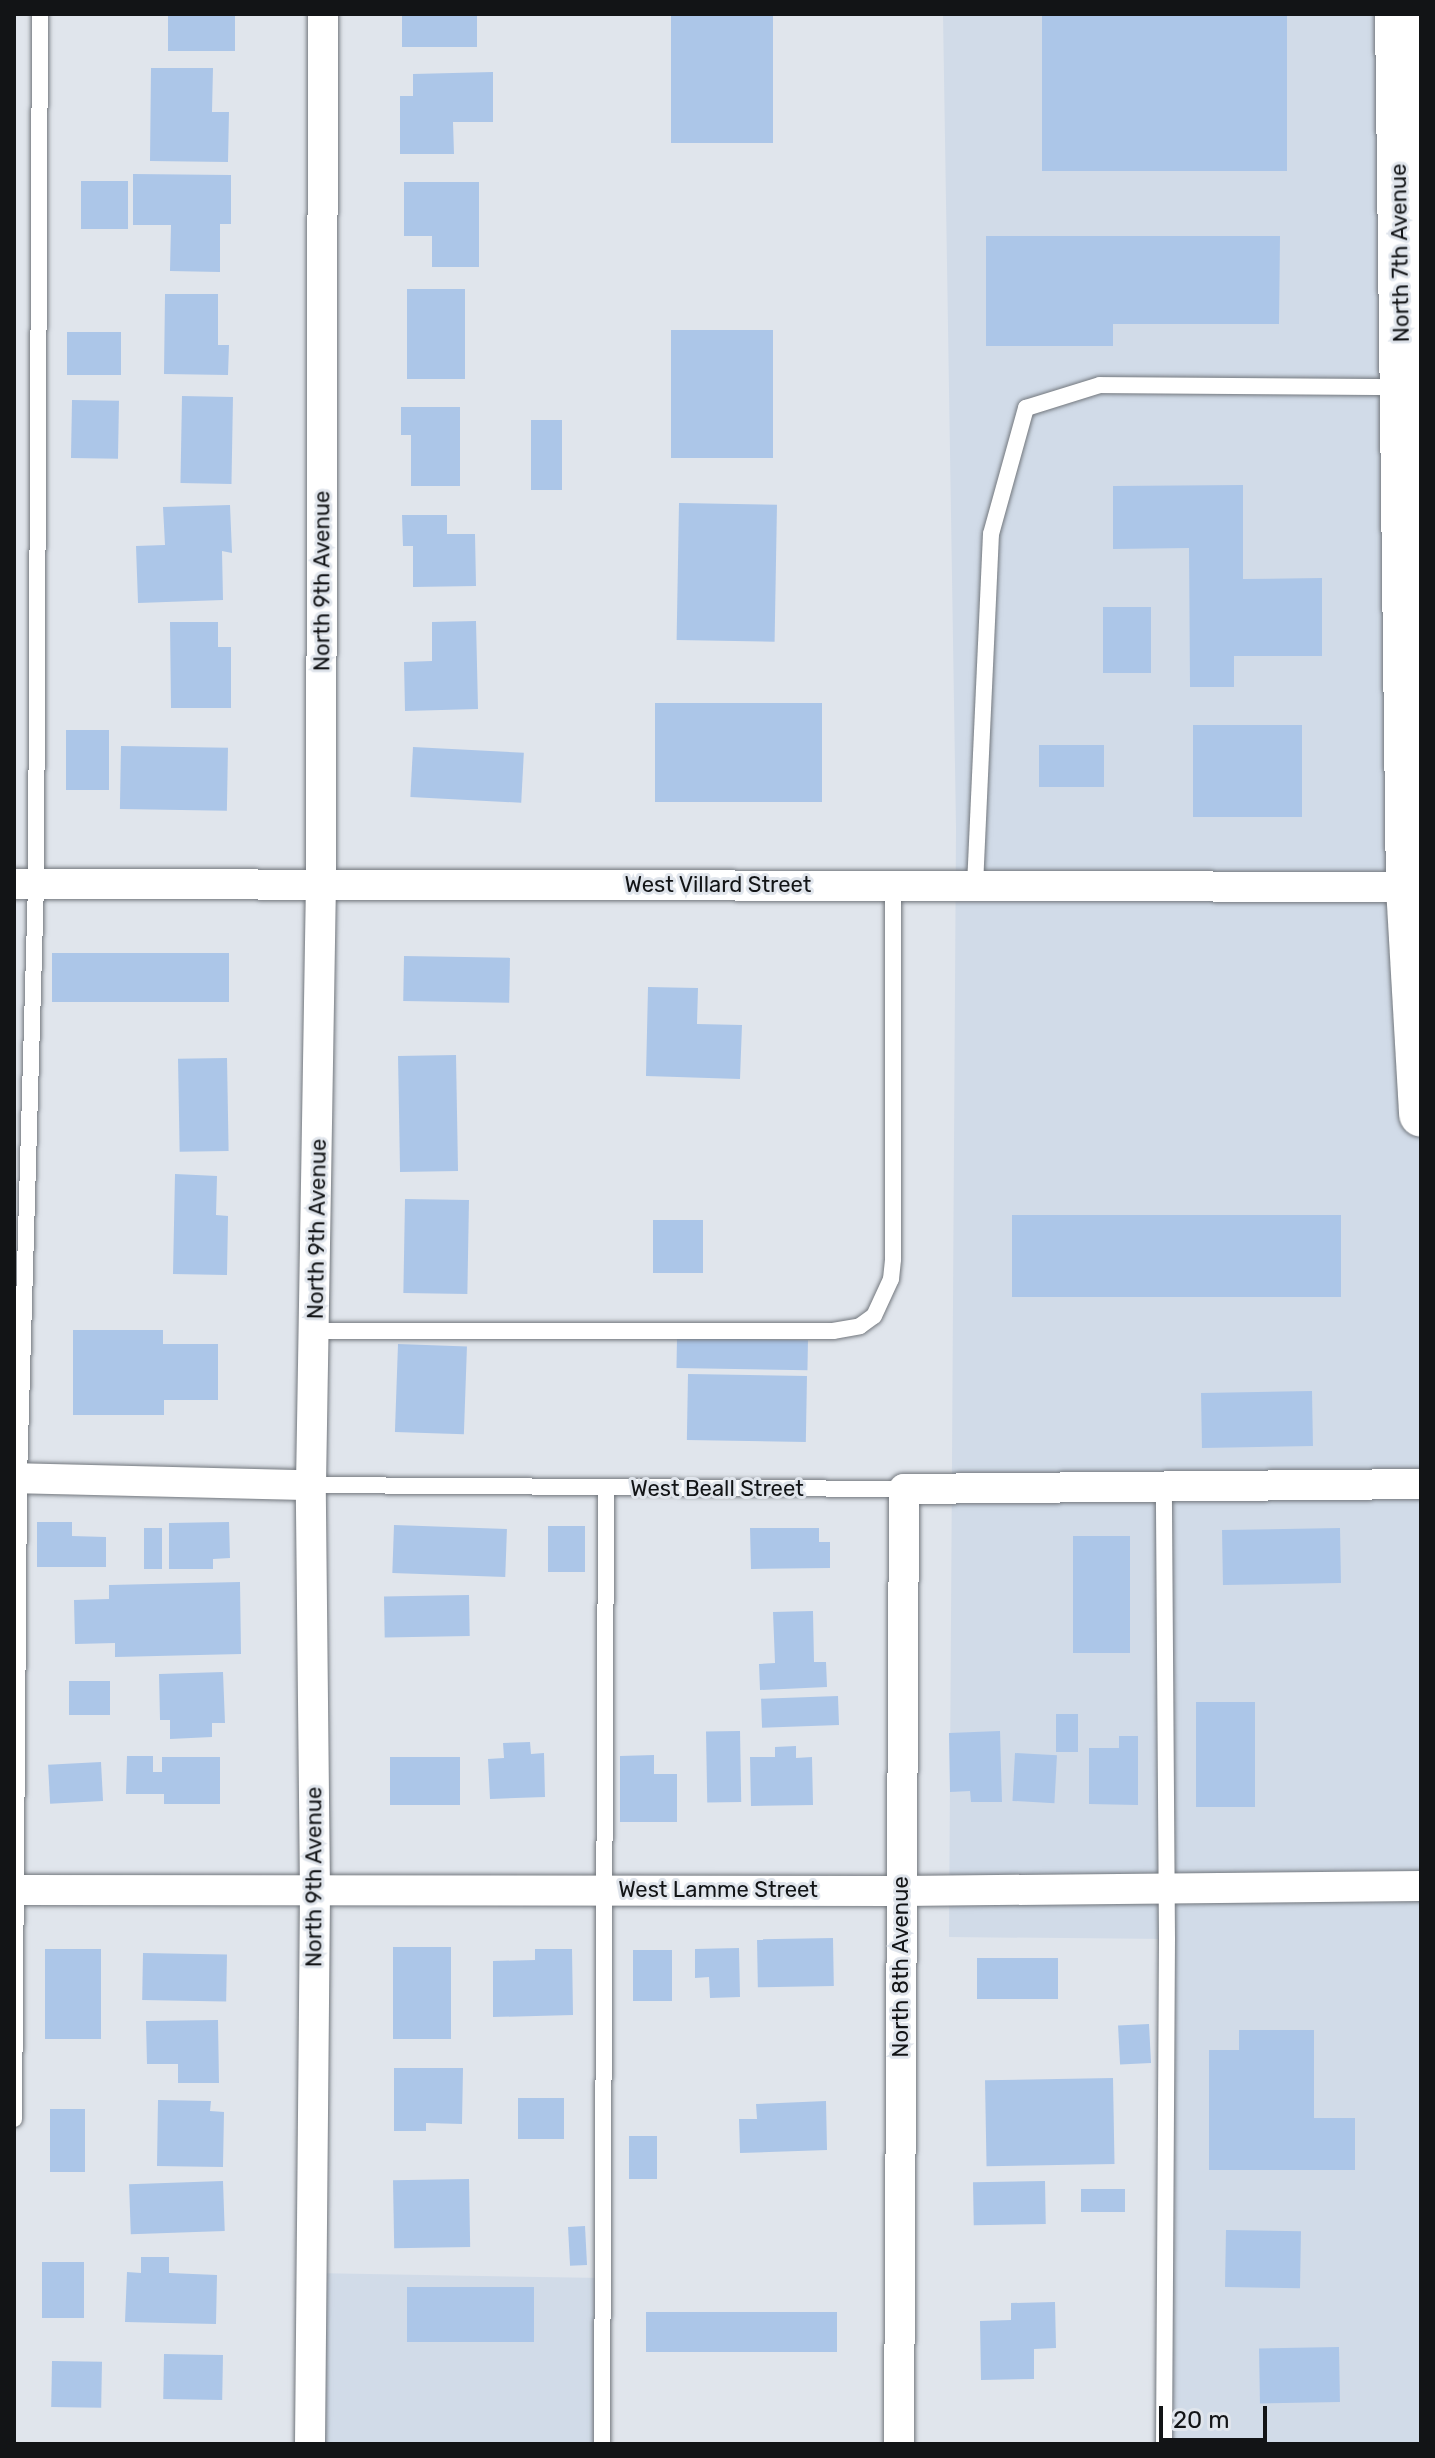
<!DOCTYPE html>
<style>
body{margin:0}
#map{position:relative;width:1435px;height:2458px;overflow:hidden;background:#e0e5ec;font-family:Rubik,sans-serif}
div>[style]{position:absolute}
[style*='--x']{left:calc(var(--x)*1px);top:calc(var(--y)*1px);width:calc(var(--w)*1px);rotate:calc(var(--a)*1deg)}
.built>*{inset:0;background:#d1dbe8;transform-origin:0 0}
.building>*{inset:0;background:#acc6e8;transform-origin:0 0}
.roads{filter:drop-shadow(0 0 2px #72777d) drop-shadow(0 0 2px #72777d)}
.lane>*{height:16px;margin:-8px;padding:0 8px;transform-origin:8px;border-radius:8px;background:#fff}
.street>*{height:30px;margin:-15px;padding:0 15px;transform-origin:15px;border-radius:15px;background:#fff}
.primary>*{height:44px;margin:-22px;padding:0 22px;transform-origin:22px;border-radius:22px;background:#fff}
span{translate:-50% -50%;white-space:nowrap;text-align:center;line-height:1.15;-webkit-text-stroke:6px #e0e5ec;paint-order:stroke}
.street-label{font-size:22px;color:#121416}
.frame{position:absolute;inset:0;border:16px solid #121416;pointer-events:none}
.scale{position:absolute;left:1159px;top:2406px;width:108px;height:36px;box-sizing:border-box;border:4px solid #121416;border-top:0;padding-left:10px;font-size:24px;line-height:28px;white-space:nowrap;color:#121416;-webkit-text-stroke:6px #e0e5ec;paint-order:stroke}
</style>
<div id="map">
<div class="built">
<div style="clip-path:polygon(943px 14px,1421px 14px,1421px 2444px,1164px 2444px,1167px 1939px,949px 1937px,956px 828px)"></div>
<div style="left:312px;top:2273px;width:291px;height:171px;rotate:1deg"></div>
</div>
<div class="building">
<div style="left:168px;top:14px;width:67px;height:37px"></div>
<div style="left:402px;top:14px;width:75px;height:33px"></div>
<div style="left:671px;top:14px;width:102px;height:129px"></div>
<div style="left:1042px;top:14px;width:245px;height:157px"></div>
<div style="clip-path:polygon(151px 68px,213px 68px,212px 112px,229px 112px,228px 162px,150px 161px)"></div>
<div style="clip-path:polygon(493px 72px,493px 122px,453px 122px,454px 154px,400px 154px,400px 96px,413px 96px,413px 74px)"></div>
<div style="clip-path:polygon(133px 174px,231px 175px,231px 224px,220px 224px,220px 272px,170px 271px,171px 225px,133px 225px)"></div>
<div style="left:81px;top:181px;width:47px;height:48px"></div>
<div style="clip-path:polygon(404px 182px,479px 182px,479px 267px,432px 267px,432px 236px,404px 236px)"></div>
<div style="clip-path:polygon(986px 236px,1280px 236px,1279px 324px,1113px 324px,1113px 346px,986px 346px)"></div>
<div style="left:465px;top:289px;width:90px;height:58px;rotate:90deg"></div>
<div style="clip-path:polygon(165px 294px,218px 294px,218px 345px,229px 345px,228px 375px,164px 374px)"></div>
<div style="left:773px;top:330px;width:128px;height:102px;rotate:90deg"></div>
<div style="left:67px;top:332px;width:54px;height:43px"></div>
<div style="left:182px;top:396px;width:51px;height:87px;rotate:1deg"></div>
<div style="left:72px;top:400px;width:47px;height:58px;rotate:1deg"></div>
<div style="clip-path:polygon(401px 407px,460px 407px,460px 486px,411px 486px,411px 435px,401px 435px)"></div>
<div style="left:562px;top:420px;width:70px;height:31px;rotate:90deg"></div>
<div style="clip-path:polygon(1243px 485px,1243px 579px,1322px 578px,1322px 656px,1234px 656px,1234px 687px,1190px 687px,1189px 548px,1113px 549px,1113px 486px)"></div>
<div style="left:679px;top:503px;width:98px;height:137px;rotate:1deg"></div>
<div style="clip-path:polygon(230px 505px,232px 553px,222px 551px,223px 600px,138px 603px,136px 546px,165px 545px,163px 507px)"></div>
<div style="clip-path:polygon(402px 515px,447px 515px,447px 534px,475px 534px,476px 586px,413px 587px,413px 546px,403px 546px)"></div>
<div style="left:1103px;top:607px;width:48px;height:66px"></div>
<div style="clip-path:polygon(476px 621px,478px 709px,405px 711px,404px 662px,432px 661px,432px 622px)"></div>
<div style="clip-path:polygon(170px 622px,218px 622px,218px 647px,231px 647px,231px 708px,171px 708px)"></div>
<div style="left:655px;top:703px;width:167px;height:99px"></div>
<div style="left:1193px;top:725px;width:109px;height:92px"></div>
<div style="left:66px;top:730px;width:43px;height:60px"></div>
<div style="left:1039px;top:745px;width:65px;height:42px"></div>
<div style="left:121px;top:746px;width:107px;height:63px;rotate:1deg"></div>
<div style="left:413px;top:747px;width:111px;height:50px;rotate:3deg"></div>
<div style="left:52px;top:953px;width:177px;height:49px"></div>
<div style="left:404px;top:956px;width:106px;height:45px;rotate:1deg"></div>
<div style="clip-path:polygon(648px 987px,698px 988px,697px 1024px,742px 1025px,740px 1079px,646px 1076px)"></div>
<div style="left:456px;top:1055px;width:116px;height:58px;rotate:89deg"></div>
<div style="left:227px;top:1058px;width:93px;height:49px;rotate:89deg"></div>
<div style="clip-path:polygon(175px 1174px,217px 1176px,216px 1215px,228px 1216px,227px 1275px,173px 1274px)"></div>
<div style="left:405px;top:1199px;width:64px;height:94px;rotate:1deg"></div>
<div style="left:1341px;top:1215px;width:82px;height:329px;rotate:90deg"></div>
<div style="left:653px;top:1220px;width:50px;height:53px"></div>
<div style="clip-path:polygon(73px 1330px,163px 1330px,163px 1344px,218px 1344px,218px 1400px,164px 1400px,164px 1415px,73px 1415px)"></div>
<div style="left:677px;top:1338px;width:131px;height:30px;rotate:1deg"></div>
<div style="left:398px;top:1344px;width:69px;height:88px;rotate:2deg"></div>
<div style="left:688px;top:1374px;width:119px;height:66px;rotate:1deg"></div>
<div style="left:1312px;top:1391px;width:55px;height:111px;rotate:89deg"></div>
<div style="clip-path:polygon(37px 1522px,72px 1522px,72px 1536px,106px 1537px,106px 1567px,37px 1567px)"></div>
<div style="clip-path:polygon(229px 1522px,230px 1558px,213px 1559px,213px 1569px,169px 1569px,169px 1523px)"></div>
<div style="left:394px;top:1525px;width:113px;height:48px;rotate:2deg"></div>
<div style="left:548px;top:1526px;width:37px;height:46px"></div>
<div style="left:144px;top:1528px;width:18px;height:41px"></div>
<div style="clip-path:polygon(750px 1528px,819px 1528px,819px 1542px,830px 1542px,830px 1568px,751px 1569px)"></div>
<div style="left:1340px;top:1528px;width:55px;height:118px;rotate:89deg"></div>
<div style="left:1073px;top:1536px;width:57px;height:117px"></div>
<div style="clip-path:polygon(240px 1582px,241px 1654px,115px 1657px,115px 1643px,75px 1644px,74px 1600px,109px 1599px,109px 1585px)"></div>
<div style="left:469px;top:1595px;width:41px;height:85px;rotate:89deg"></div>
<div style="clip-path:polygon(813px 1611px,814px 1662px,826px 1662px,827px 1687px,760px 1690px,759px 1664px,775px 1663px,773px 1612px)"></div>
<div style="clip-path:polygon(223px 1672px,225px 1723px,212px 1723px,212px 1737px,170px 1739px,170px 1720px,160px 1720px,159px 1674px)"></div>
<div style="left:69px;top:1681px;width:41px;height:34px"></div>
<div style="left:838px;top:1696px;width:29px;height:77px;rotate:88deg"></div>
<div style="left:1196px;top:1702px;width:59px;height:105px"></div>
<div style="left:1056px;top:1714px;width:22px;height:38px"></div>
<div style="left:740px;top:1731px;width:71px;height:34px;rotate:89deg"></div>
<div style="clip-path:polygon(1000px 1731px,1002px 1802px,971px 1802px,970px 1791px,950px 1792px,949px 1733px)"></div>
<div style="clip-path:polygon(1119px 1736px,1138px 1736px,1138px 1805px,1089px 1804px,1089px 1748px,1119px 1748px)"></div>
<div style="clip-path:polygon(530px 1742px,531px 1754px,544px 1753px,545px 1797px,490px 1799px,488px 1759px,504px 1758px,503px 1743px)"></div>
<div style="clip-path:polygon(796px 1746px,796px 1758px,812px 1757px,813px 1805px,751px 1806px,750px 1757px,775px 1757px,775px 1747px)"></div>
<div style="left:1015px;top:1753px;width:42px;height:48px;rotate:3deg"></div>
<div style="clip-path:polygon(654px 1755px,654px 1774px,677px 1774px,677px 1822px,620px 1822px,620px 1756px)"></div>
<div style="clip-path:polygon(127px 1756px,153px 1756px,153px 1772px,162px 1772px,162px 1757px,220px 1757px,220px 1804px,164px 1804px,164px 1794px,126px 1794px)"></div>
<div style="left:390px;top:1757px;width:70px;height:48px"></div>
<div style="left:101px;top:1762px;width:39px;height:53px;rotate:87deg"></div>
<div style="left:833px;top:1938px;width:48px;height:76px;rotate:89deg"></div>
<div style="left:393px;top:1947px;width:58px;height:92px"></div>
<div style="clip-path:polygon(739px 1948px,740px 1997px,710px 1998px,709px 1977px,695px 1978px,695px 1949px)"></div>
<div style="left:45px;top:1949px;width:56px;height:90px"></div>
<div style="clip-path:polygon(535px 1949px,572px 1949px,573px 2015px,493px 2017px,493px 1961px,535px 1960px)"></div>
<div style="left:633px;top:1950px;width:39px;height:51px"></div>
<div style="left:143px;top:1953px;width:84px;height:47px;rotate:1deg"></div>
<div style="left:977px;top:1958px;width:81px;height:41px"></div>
<div style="clip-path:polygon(218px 2020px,219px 2083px,178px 2083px,178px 2064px,147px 2064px,146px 2021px)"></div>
<div style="left:1149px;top:2024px;width:39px;height:31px;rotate:87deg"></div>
<div style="clip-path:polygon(1239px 2030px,1314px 2030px,1314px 2118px,1355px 2118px,1355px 2170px,1209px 2170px,1209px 2050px,1239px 2050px)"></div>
<div style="clip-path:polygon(394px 2068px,463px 2068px,462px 2124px,426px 2123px,426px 2131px,394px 2131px)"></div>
<div style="left:1113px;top:2078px;width:86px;height:128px;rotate:89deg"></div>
<div style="left:518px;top:2098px;width:46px;height:41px"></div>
<div style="clip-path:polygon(158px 2100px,211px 2101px,210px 2111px,224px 2112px,223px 2167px,157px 2166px)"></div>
<div style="clip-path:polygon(826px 2101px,827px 2150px,740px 2153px,739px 2119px,757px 2119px,756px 2104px)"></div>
<div style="left:50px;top:2109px;width:35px;height:63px"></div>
<div style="left:629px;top:2136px;width:28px;height:43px"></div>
<div style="left:469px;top:2179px;width:68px;height:76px;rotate:89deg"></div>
<div style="left:223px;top:2181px;width:50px;height:94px;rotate:88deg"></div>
<div style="left:1045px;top:2181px;width:43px;height:72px;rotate:89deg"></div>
<div style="left:1125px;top:2189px;width:23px;height:44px;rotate:90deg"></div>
<div style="left:585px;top:2226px;width:39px;height:17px;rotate:87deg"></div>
<div style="left:1226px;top:2230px;width:75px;height:57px;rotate:1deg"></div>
<div style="clip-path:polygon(141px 2257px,169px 2257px,169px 2273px,217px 2275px,216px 2324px,125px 2322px,127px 2272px,141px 2273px)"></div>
<div style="left:42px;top:2262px;width:42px;height:56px"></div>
<div style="left:407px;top:2287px;width:127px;height:55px"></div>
<div style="clip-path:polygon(1055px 2302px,1056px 2348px,1034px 2349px,1034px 2379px,981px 2380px,980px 2321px,1011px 2320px,1011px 2303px)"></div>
<div style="left:646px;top:2312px;width:191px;height:40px"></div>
<div style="left:1339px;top:2347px;width:55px;height:80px;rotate:89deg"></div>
<div style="left:164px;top:2354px;width:59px;height:45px;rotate:1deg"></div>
<div style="left:52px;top:2361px;width:50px;height:46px;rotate:1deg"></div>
</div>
<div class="roads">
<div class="lane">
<div style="--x:975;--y:886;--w:352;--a:-87.4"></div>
<div style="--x:991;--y:534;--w:131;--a:-74.5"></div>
<div style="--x:1026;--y:408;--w:77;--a:-17.3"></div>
<div style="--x:1100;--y:385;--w:301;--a:0.4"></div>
<div style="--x:316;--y:1331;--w:517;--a:0"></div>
<div style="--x:833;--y:1331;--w:27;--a:-10"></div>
<div style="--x:860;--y:1326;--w:17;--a:-36"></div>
<div style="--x:874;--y:1316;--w:41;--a:-65.3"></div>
<div style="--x:891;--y:1279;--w:20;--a:-84"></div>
<div style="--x:893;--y:1259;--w:373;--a:-90"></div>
<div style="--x:311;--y:1485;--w:593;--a:0.39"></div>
<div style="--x:14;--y:2119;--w:641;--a:-89.55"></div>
<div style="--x:19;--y:1478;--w:594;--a:-88.36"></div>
<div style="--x:36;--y:884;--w:870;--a:-89.74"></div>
<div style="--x:602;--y:2444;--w:955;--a:-89.76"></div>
<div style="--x:1164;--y:2444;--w:505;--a:-89.66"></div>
<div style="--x:1167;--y:1939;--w:453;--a:-90.4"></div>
</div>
<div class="street">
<div style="--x:14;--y:884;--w:1407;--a:0.12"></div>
<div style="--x:14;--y:1478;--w:297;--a:1.4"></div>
<div style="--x:14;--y:1890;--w:887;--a:0.06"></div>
<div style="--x:901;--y:1891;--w:520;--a:-0.55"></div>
<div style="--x:310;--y:2444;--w:552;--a:-89.48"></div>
<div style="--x:315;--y:1892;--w:407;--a:-90.6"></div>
<div style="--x:311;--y:1485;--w:600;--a:-89.05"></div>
<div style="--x:321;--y:885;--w:871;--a:-89.87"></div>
<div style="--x:899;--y:2444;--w:955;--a:-89.7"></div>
<div style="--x:904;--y:1489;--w:517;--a:-0.55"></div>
</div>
<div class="primary">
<div style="--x:1397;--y:14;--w:873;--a:89.28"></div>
<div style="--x:1408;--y:887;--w:228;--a:86.7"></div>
</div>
</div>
<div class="street-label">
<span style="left:1400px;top:253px;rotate:-91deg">North 7th Avenue</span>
<span style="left:322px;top:581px;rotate:-90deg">North 9th Avenue</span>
<span style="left:718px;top:885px">West Villard Street</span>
<span style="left:317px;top:1229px;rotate:-89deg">North 9th Avenue</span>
<span style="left:717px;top:1489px">West Beall Street</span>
<span style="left:314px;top:1877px;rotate:-90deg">North 9th Avenue</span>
<span style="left:718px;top:1890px">West Lamme Street</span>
<span style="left:901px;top:1967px;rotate:-90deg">North 8th Avenue</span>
</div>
<div class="frame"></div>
<div class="scale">20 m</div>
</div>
